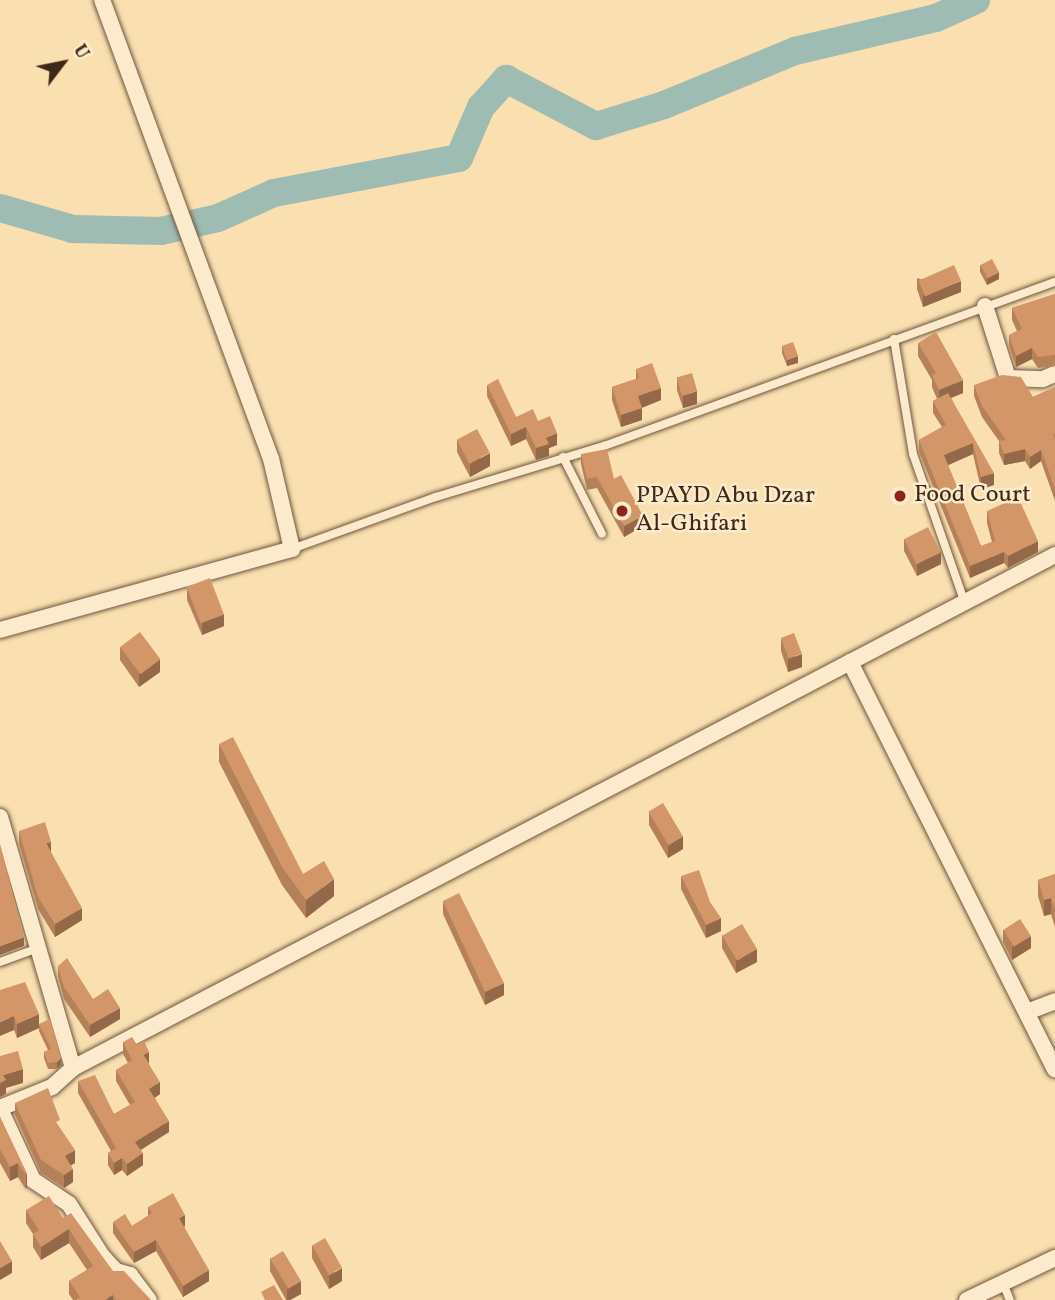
<!DOCTYPE html>
<style>
body{margin:0}
#map{position:relative;width:1055px;height:1300px;overflow:hidden;background:#fadfb0;font-family:Vollkorn,serif}
div>[style]{position:absolute}
[style*='--x']{left:calc(var(--x)*1px);top:calc(var(--y)*1px);width:calc(var(--w)*1px);rotate:calc(var(--a)*1deg)}
.river>*{height:28px;margin:-14px;padding:0 14px;transform-origin:14px;border-radius:14px;background:#9fbcb2}
.roads{filter:drop-shadow(0 0 2px #6d563e) drop-shadow(0 0 2px #6d563e)}
.service>*{height:8px;margin:-4px;padding:0 4px;transform-origin:4px;border-radius:4px;background:#fceacc}
.minor>*{height:16px;margin:-8px;padding:0 8px;transform-origin:8px;border-radius:8px;background:#fceacc}
.wall>*{inset:0;background:#b58159}
.shaded-wall>*{inset:0;background:#946949;transform-origin:0 0}
.building>*{inset:0;background:#d39668;transform-origin:0 0}
.dots>*{width:19px;height:19px;translate:-50% -50%;box-sizing:border-box;border:4px solid #fceacc;border-radius:50%}
span{translate:-50% -50%;white-space:nowrap;text-align:center;line-height:1.15;-webkit-text-stroke:5px #fceacc;paint-order:stroke}
.poi-label{font-size:24px;color:#3e2818}
.left{translate:0 -50%;text-align:left}
.north{position:absolute;left:28px;top:28px;width:70px;height:70px;-webkit-text-stroke:5px #fceacc;paint-order:stroke;rotate:58deg;font-size:19px;font-weight:700;line-height:28px;text-align:center;color:#3e2818}
.north::after{content:'';display:block;margin:auto;width:24px;height:32px;background:#3e2818;clip-path:polygon(50% 0,100% 100%,50% 72%,0 100%)}
</style>
<div id="map">
<div class="river">
<div style="--x:0;--y:208;--w:76;--a:16"></div>
<div style="--x:73;--y:229;--w:88;--a:1.3"></div>
<div style="--x:161;--y:231;--w:58;--a:-12.8"></div>
<div style="--x:218;--y:218;--w:61;--a:-24.1"></div>
<div style="--x:274;--y:193;--w:188;--a:-10.7"></div>
<div style="--x:459;--y:158;--w:56;--a:-66.7"></div>
<div style="--x:481;--y:107;--w:38;--a:-48"></div>
<div style="--x:506;--y:79;--w:102;--a:27.6"></div>
<div style="--x:596;--y:126;--w:71;--a:-17.2"></div>
<div style="--x:664;--y:105;--w:142;--a:-22.4"></div>
<div style="--x:795;--y:51;--w:145;--a:-13.2"></div>
<div style="--x:936;--y:18;--w:44;--a:-24.2"></div>
</div>
<div class="roads">
<div class="service">
<div style="--x:894;--y:339;--w:117;--a:80.6"></div>
<div style="--x:913;--y:454;--w:158;--a:70.8"></div>
<div style="--x:563;--y:457;--w:86;--a:63.1"></div>
<div style="--x:292;--y:549;--w:153;--a:-19.9"></div>
<div style="--x:436;--y:497;--w:176;--a:-16.9"></div>
<div style="--x:604;--y:446;--w:480;--a:-20"></div>
<div style="--x:0;--y:962;--w:40;--a:-20.2"></div>
<div style="--x:1003;--y:1283;--w:18;--a:68"></div>
</div>
<div class="minor">
<div style="--x:985;--y:306;--w:76;--a:72.3"></div>
<div style="--x:1008;--y:378;--w:35;--a:2"></div>
<div style="--x:1043;--y:379;--w:13;--a:-23"></div>
<div style="--x:0;--y:630;--w:303;--a:-15.5"></div>
<div style="--x:292;--y:549;--w:92;--a:-103.1"></div>
<div style="--x:271;--y:459;--w:489;--a:-110.2"></div>
<div style="--x:850;--y:662;--w:456;--a:63.3"></div>
<div style="--x:0;--y:817;--w:261;--a:73.8"></div>
<div style="--x:1027;--y:1012;--w:30;--a:-21"></div>
<div style="--x:0;--y:1108;--w:56;--a:-22"></div>
<div style="--x:52;--y:1087;--w:28;--a:-42"></div>
<div style="--x:73;--y:1068;--w:1108;--a:-27.58"></div>
<div style="--x:0;--y:1109;--w:78;--a:65.1"></div>
<div style="--x:33;--y:1180;--w:43;--a:33.7"></div>
<div style="--x:69;--y:1204;--w:62;--a:57.6"></div>
<div style="--x:102;--y:1256;--w:21;--a:47"></div>
<div style="--x:116;--y:1271;--w:15;--a:16"></div>
<div style="--x:130;--y:1275;--w:31;--a:53"></div>
<div style="--x:967;--y:1300;--w:98;--a:-25.5"></div>
</div>
</div>
<div class="wall">
<div style="clip-path:polygon(980px 265px,999px 279px,987px 285px,980px 272px)"></div>
<div style="clip-path:polygon(917px 278px,961px 292px,923px 307px,917px 289px)"></div>
<div style="clip-path:polygon(1055px 294px,1055px 366px,1038px 368px,1032px 359px,1016px 367px,1009px 346px,1009px 335px,1017px 331px,1012px 320px,1012px 308px)"></div>
<div style="clip-path:polygon(918px 343px,963px 393px,951px 398px,994px 485px,981px 489px,973px 454px,948px 465px,981px 546px,992px 542px,987px 523px,987px 511px,1038px 552px,1008px 568px,1004px 563px,970px 578px,919px 452px,919px 440px,942px 427px,933px 413px,933px 401px,937px 399px,932px 387px,932px 380px,918px 356px)"></div>
<div style="clip-path:polygon(782px 346px,798px 363px,787px 366px,782px 353px)"></div>
<div style="clip-path:polygon(636px 369px,661px 400px,642px 408px,642px 420px,621px 427px,612px 400px,612px 387px,636px 379px)"></div>
<div style="clip-path:polygon(677px 377px,697px 404px,683px 408px,677px 390px)"></div>
<div style="clip-path:polygon(487px 385px,516px 417px,538px 421px,557px 445px,549px 448px,549px 456px,536px 460px,526px 439px,511px 446px,487px 396px)"></div>
<div style="clip-path:polygon(974px 385px,1033px 397px,1055px 387px,1055px 501px,1041px 461px,1030px 469px,1025px 461px,1004px 465px,999px 453px,999px 441px,982px 417px,974px 396px)"></div>
<div style="clip-path:polygon(457px 440px,490px 466px,470px 477px,457px 452px)"></div>
<div style="clip-path:polygon(581px 454px,643px 526px,624px 537px,597px 488px,587px 490px,581px 464px)"></div>
<div style="clip-path:polygon(904px 539px,941px 564px,917px 576px,904px 551px)"></div>
<div style="clip-path:polygon(187px 587px,224px 626px,202px 635px,187px 600px)"></div>
<div style="clip-path:polygon(781px 638px,802px 667px,788px 672px,781px 651px)"></div>
<div style="clip-path:polygon(120px 647px,160px 672px,139px 687px,120px 660px)"></div>
<div style="clip-path:polygon(219px 744px,303px 874px,334px 896px,306px 918px,282px 885px,219px 762px)"></div>
<div style="clip-path:polygon(649px 812px,683px 849px,668px 858px,649px 825px)"></div>
<div style="clip-path:polygon(19px 831px,51px 853px,82px 920px,55px 937px,38px 909px,19px 844px)"></div>
<div style="clip-path:polygon(1055px 874px,1055px 927px,1051px 914px,1044px 916px,1038px 896px,1038px 880px)"></div>
<div style="clip-path:polygon(681px 876px,721px 931px,706px 938px,681px 889px)"></div>
<div style="clip-path:polygon(443px 901px,504px 995px,485px 1005px,443px 914px)"></div>
<div style="clip-path:polygon(1003px 930px,1031px 948px,1012px 960px,1003px 942px)"></div>
<div style="clip-path:polygon(722px 935px,757px 962px,736px 973px,722px 948px)"></div>
<div style="clip-path:polygon(58px 966px,93px 999px,120px 1019px,90px 1037px,64px 999px,58px 977px)"></div>
<div style="clip-path:polygon(0 990px,39px 1028px,17px 1038px)"></div>
<div style="clip-path:polygon(39px 1024px,61px 1065px,57px 1069px,48px 1069px,44px 1058px,44px 1052px,48px 1050px,39px 1031px)"></div>
<div style="clip-path:polygon(123px 1042px,149px 1064px,160px 1094px,155px 1098px,169px 1132px,141px 1150px,143px 1165px,127px 1176px,122px 1170px,114px 1175px,108px 1165px,108px 1153px,111px 1151px,78px 1093px,78px 1081px,114px 1114px,130px 1105px,116px 1081px,116px 1070px,128px 1063px,123px 1054px)"></div>
<div style="clip-path:polygon(15px 1103px,60px 1128px,75px 1163px,71px 1165px,73px 1182px,64px 1188px,41px 1173px,15px 1115px)"></div>
<div style="clip-path:polygon(0 1117px,27px 1174px,27px 1188px,26px 1189px,18px 1177px,10px 1181px,0 1163px)"></div>
<div style="clip-path:polygon(148px 1207px,185px 1226px,184px 1227px,209px 1281px,183px 1297px,156px 1251px,134px 1263px,113px 1233px,113px 1222px,132px 1226px,148px 1216px)"></div>
<div style="clip-path:polygon(26px 1210px,63px 1218px,113px 1271px,151px 1300px,73px 1300px,69px 1294px,69px 1281px,87px 1270px,69px 1243px,41px 1260px,33px 1247px,33px 1234px,26px 1223px)"></div>
<div style="clip-path:polygon(312px 1245px,342px 1281px,329px 1289px,312px 1258px)"></div>
<div style="clip-path:polygon(270px 1258px,301px 1294px,290px 1300px,286px 1300px,270px 1271px)"></div>
</div>
<div class="shaded-wall">
<div style="clip-path:polygon(999px 272px,999px 279px,987px 285px,987px 279px)"></div>
<div style="clip-path:polygon(961px 281px,961px 292px,923px 307px,923px 296px)"></div>
<div style="clip-path:polygon(1032px 348px,1032px 359px,1016px 367px,1016px 356px)"></div>
<div style="clip-path:polygon(798px 356px,798px 363px,787px 366px,787px 360px)"></div>
<div style="clip-path:polygon(963px 380px,963px 393px,939px 403px,939px 390px)"></div>
<div style="clip-path:polygon(661px 388px,661px 400px,638px 409px,638px 396px)"></div>
<div style="clip-path:polygon(697px 391px,697px 404px,683px 408px,683px 396px)"></div>
<div style="clip-path:polygon(642px 408px,642px 420px,621px 427px,621px 415px)"></div>
<div style="clip-path:polygon(526px 427px,526px 439px,511px 446px,511px 434px)"></div>
<div style="clip-path:polygon(557px 433px,557px 445px,549px 448px,549px 456px,536px 460px,536px 448px,546px 438px)"></div>
<div style="clip-path:polygon(973px 443px,973px 454px,944px 467px,944px 455px)"></div>
<div style="clip-path:polygon(1025px 449px,1025px 461px,1004px 465px,1004px 454px)"></div>
<div style="clip-path:polygon(1041px 450px,1041px 461px,1030px 469px,1030px 457px)"></div>
<div style="clip-path:polygon(490px 453px,490px 466px,470px 477px,470px 464px)"></div>
<div style="clip-path:polygon(994px 473px,994px 485px,981px 489px,981px 477px)"></div>
<div style="clip-path:polygon(643px 516px,643px 526px,624px 537px,624px 526px)"></div>
<div style="clip-path:polygon(1038px 541px,1038px 552px,1008px 568px,1008px 556px)"></div>
<div style="clip-path:polygon(941px 552px,941px 564px,917px 576px,917px 564px)"></div>
<div style="clip-path:polygon(1004px 552px,1004px 563px,970px 578px,970px 566px)"></div>
<div style="clip-path:polygon(224px 614px,224px 626px,202px 635px,202px 623px)"></div>
<div style="clip-path:polygon(802px 654px,802px 667px,788px 672px,788px 659px)"></div>
<div style="clip-path:polygon(160px 659px,160px 672px,139px 687px,139px 674px)"></div>
<div style="clip-path:polygon(683px 836px,683px 849px,668px 858px,668px 845px)"></div>
<div style="clip-path:polygon(51px 842px,51px 854px,46px 843px)"></div>
<div style="clip-path:polygon(334px 879px,334px 896px,306px 918px,306px 900px)"></div>
<div style="clip-path:polygon(1051px 898px,1051px 914px,1044px 916px,1044px 900px)"></div>
<div style="clip-path:polygon(82px 908px,82px 920px,55px 937px,55px 924px)"></div>
<div style="clip-path:polygon(721px 918px,721px 931px,706px 938px,706px 925px)"></div>
<div style="clip-path:polygon(1031px 936px,1031px 948px,1012px 960px,1012px 947px)"></div>
<div style="clip-path:polygon(24px 937px,24px 946px,0 955px,0 946px)"></div>
<div style="clip-path:polygon(757px 949px,757px 962px,736px 973px,736px 960px)"></div>
<div style="clip-path:polygon(504px 983px,504px 995px,485px 1005px,485px 992px)"></div>
<div style="clip-path:polygon(120px 1008px,120px 1019px,90px 1037px,90px 1025px)"></div>
<div style="clip-path:polygon(39px 1014px,39px 1028px,17px 1038px,17px 1024px)"></div>
<div style="clip-path:polygon(14px 1016px,14px 1030px,0 1036px,0 1022px)"></div>
<div style="clip-path:polygon(149px 1052px,149px 1064px,143px 1055px)"></div>
<div style="clip-path:polygon(61px 1058px,61px 1065px,57px 1069px,57px 1062px)"></div>
<div style="clip-path:polygon(23px 1069px,23px 1083px,6px 1088px,6px 1094px,0 1097px,0 1083px,3px 1075px)"></div>
<div style="clip-path:polygon(160px 1082px,160px 1094px,149px 1101px,149px 1089px)"></div>
<div style="clip-path:polygon(169px 1121px,169px 1132px,135px 1153px,135px 1142px)"></div>
<div style="clip-path:polygon(75px 1150px,75px 1163px,65px 1169px,65px 1156px)"></div>
<div style="clip-path:polygon(143px 1153px,143px 1165px,127px 1176px,127px 1164px)"></div>
<div style="clip-path:polygon(122px 1158px,122px 1170px,114px 1175px,114px 1163px)"></div>
<div style="clip-path:polygon(18px 1163px,18px 1177px,10px 1181px,10px 1167px)"></div>
<div style="clip-path:polygon(73px 1169px,73px 1182px,64px 1188px,64px 1175px)"></div>
<div style="left:27px;top:1174px;width:14px;height:1px;rotate:90deg"></div>
<div style="clip-path:polygon(185px 1215px,185px 1226px,179px 1229px,179px 1218px)"></div>
<div style="clip-path:polygon(69px 1229px,69px 1243px,41px 1260px,41px 1247px)"></div>
<div style="clip-path:polygon(156px 1240px,156px 1251px,134px 1263px,134px 1252px)"></div>
<div style="clip-path:polygon(12px 1261px,12px 1273px,0 1280px,0 1268px)"></div>
<div style="clip-path:polygon(342px 1268px,342px 1281px,329px 1289px,329px 1276px)"></div>
<div style="clip-path:polygon(209px 1270px,209px 1281px,183px 1297px,183px 1286px)"></div>
<div style="clip-path:polygon(301px 1281px,301px 1294px,290px 1300px,287px 1300px,287px 1289px)"></div>
<div style="clip-path:polygon(113px 1295px,113px 1300px,105px 1300px)"></div>
</div>
<div class="building">
<div style="left:992px;top:259px;width:15px;height:13px;rotate:62deg"></div>
<div style="left:954px;top:265px;width:17px;height:39px;rotate:66deg"></div>
<div style="clip-path:polygon(1055px 294px,1055px 355px,1038px 357px,1032px 348px,1016px 356px,1009px 335px,1022px 329px,1012px 308px)"></div>
<div style="clip-path:polygon(936px 332px,963px 380px,939px 390px,932px 375px,936px 373px,918px 343px)"></div>
<div style="left:793px;top:342px;width:15px;height:12px;rotate:70deg"></div>
<div style="clip-path:polygon(652px 363px,661px 388px,638px 396px,642px 408px,621px 415px,612px 387px,639px 378px,636px 369px)"></div>
<div style="left:692px;top:373px;width:19px;height:16px;rotate:74deg"></div>
<div style="clip-path:polygon(1002px 375px,1021px 377px,1033px 397px,1055px 387px,1055px 433px,1053px 434px,1055px 440px,1055px 489px,1041px 450px,1030px 457px,1025px 449px,1004px 454px,999px 441px,1006px 440px,982px 406px,974px 385px)"></div>
<div style="clip-path:polygon(498px 379px,516px 417px,533px 409px,538px 421px,550px 416px,557px 433px,546px 438px,549px 444px,536px 448px,526px 427px,511px 434px,487px 385px)"></div>
<div style="clip-path:polygon(948px 393px,994px 473px,981px 477px,973px 443px,944px 455px,981px 546px,995px 541px,987px 511px,1018px 497px,1038px 541px,1008px 556px,1004px 552px,970px 566px,919px 440px,946px 425px,933px 401px)"></div>
<div style="left:477px;top:429px;width:27px;height:23px;rotate:62deg"></div>
<div style="clip-path:polygon(607px 449px,614px 479px,621px 475px,643px 516px,624px 526px,597px 477px,587px 479px,581px 454px)"></div>
<div style="left:928px;top:527px;width:28px;height:27px;rotate:63deg"></div>
<div style="left:210px;top:578px;width:39px;height:25px;rotate:69deg"></div>
<div style="left:140px;top:632px;width:34px;height:25px;rotate:53deg"></div>
<div style="left:794px;top:633px;width:22px;height:14px;rotate:69deg"></div>
<div style="clip-path:polygon(233px 737px,303px 874px,324px 861px,334px 879px,306px 900px,282px 867px,219px 744px)"></div>
<div style="left:663px;top:803px;width:39px;height:17px;rotate:59deg"></div>
<div style="clip-path:polygon(45px 822px,51px 842px,46px 843px,82px 908px,55px 924px,38px 897px,19px 831px)"></div>
<div style="clip-path:polygon(0 844px,24px 937px,0 946px)"></div>
<div style="clip-path:polygon(699px 870px,710px 902px,721px 918px,706px 925px,681px 876px)"></div>
<div style="clip-path:polygon(1055px 874px,1055px 910px,1051px 898px,1044px 900px,1038px 880px)"></div>
<div style="clip-path:polygon(459px 893px,504px 983px,485px 992px,443px 901px)"></div>
<div style="left:1020px;top:919px;width:20px;height:20px;rotate:57deg"></div>
<div style="left:742px;top:924px;width:29px;height:23px;rotate:59deg"></div>
<div style="clip-path:polygon(67px 958px,93px 999px,108px 989px,120px 1008px,90px 1025px,64px 987px,58px 966px)"></div>
<div style="clip-path:polygon(25px 982px,39px 1014px,17px 1024px,14px 1016px,0 1022px,0 990px)"></div>
<div style="clip-path:polygon(50px 1019px,61px 1058px,57px 1062px,48px 1063px,44px 1052px,51px 1049px,39px 1024px)"></div>
<div style="clip-path:polygon(132px 1037px,137px 1045px,144px 1041px,149px 1052px,143px 1055px,160px 1082px,149px 1089px,169px 1121px,135px 1142px,143px 1153px,127px 1164px,122px 1158px,114px 1163px,108px 1153px,116px 1148px,78px 1081px,95px 1075px,114px 1114px,135px 1102px,116px 1070px,132px 1060px,123px 1042px)"></div>
<div style="clip-path:polygon(18px 1051px,23px 1069px,3px 1075px,6px 1080px,0 1083px,0 1056px)"></div>
<div style="clip-path:polygon(48px 1088px,60px 1120px,56px 1122px,75px 1150px,65px 1156px,73px 1169px,64px 1175px,41px 1160px,15px 1103px)"></div>
<div style="clip-path:polygon(0 1117px,27px 1174px,26px 1175px,18px 1163px,10px 1167px,0 1149px)"></div>
<div style="clip-path:polygon(173px 1193px,185px 1215px,179px 1218px,209px 1270px,183px 1286px,156px 1240px,134px 1252px,113px 1222px,125px 1214px,132px 1226px,152px 1213px,148px 1207px)"></div>
<div style="clip-path:polygon(49px 1196px,63px 1218px,71px 1213px,113px 1271px,124px 1271px,151px 1300px,116px 1300px,113px 1295px,105px 1300px,76px 1300px,80px 1297px,69px 1281px,93px 1266px,69px 1229px,41px 1247px,33px 1234px,39px 1230px,26px 1210px)"></div>
<div style="left:325px;top:1238px;width:34px;height:15px;rotate:60deg"></div>
<div style="clip-path:polygon(0 1241px,12px 1261px,0 1268px)"></div>
<div style="left:283px;top:1251px;width:35px;height:15px;rotate:59deg"></div>
<div style="clip-path:polygon(274px 1285px,283px 1300px,265px 1300px,261px 1292px)"></div>
</div>
<div class="dots">
<div style="left:900px;top:496px;background:#8f2418"></div>
<div style="left:622px;top:511px;background:#8f2418"></div>
</div>
<div class="poi-label">
<span class="left" style="left:914px;top:496px">Food Court</span>
<span class="left" style="left:636px;top:511px">PPAYD Abu Dzar<br>Al-Ghifari</span>
</div>
<div class="north">U</div>
</div>
